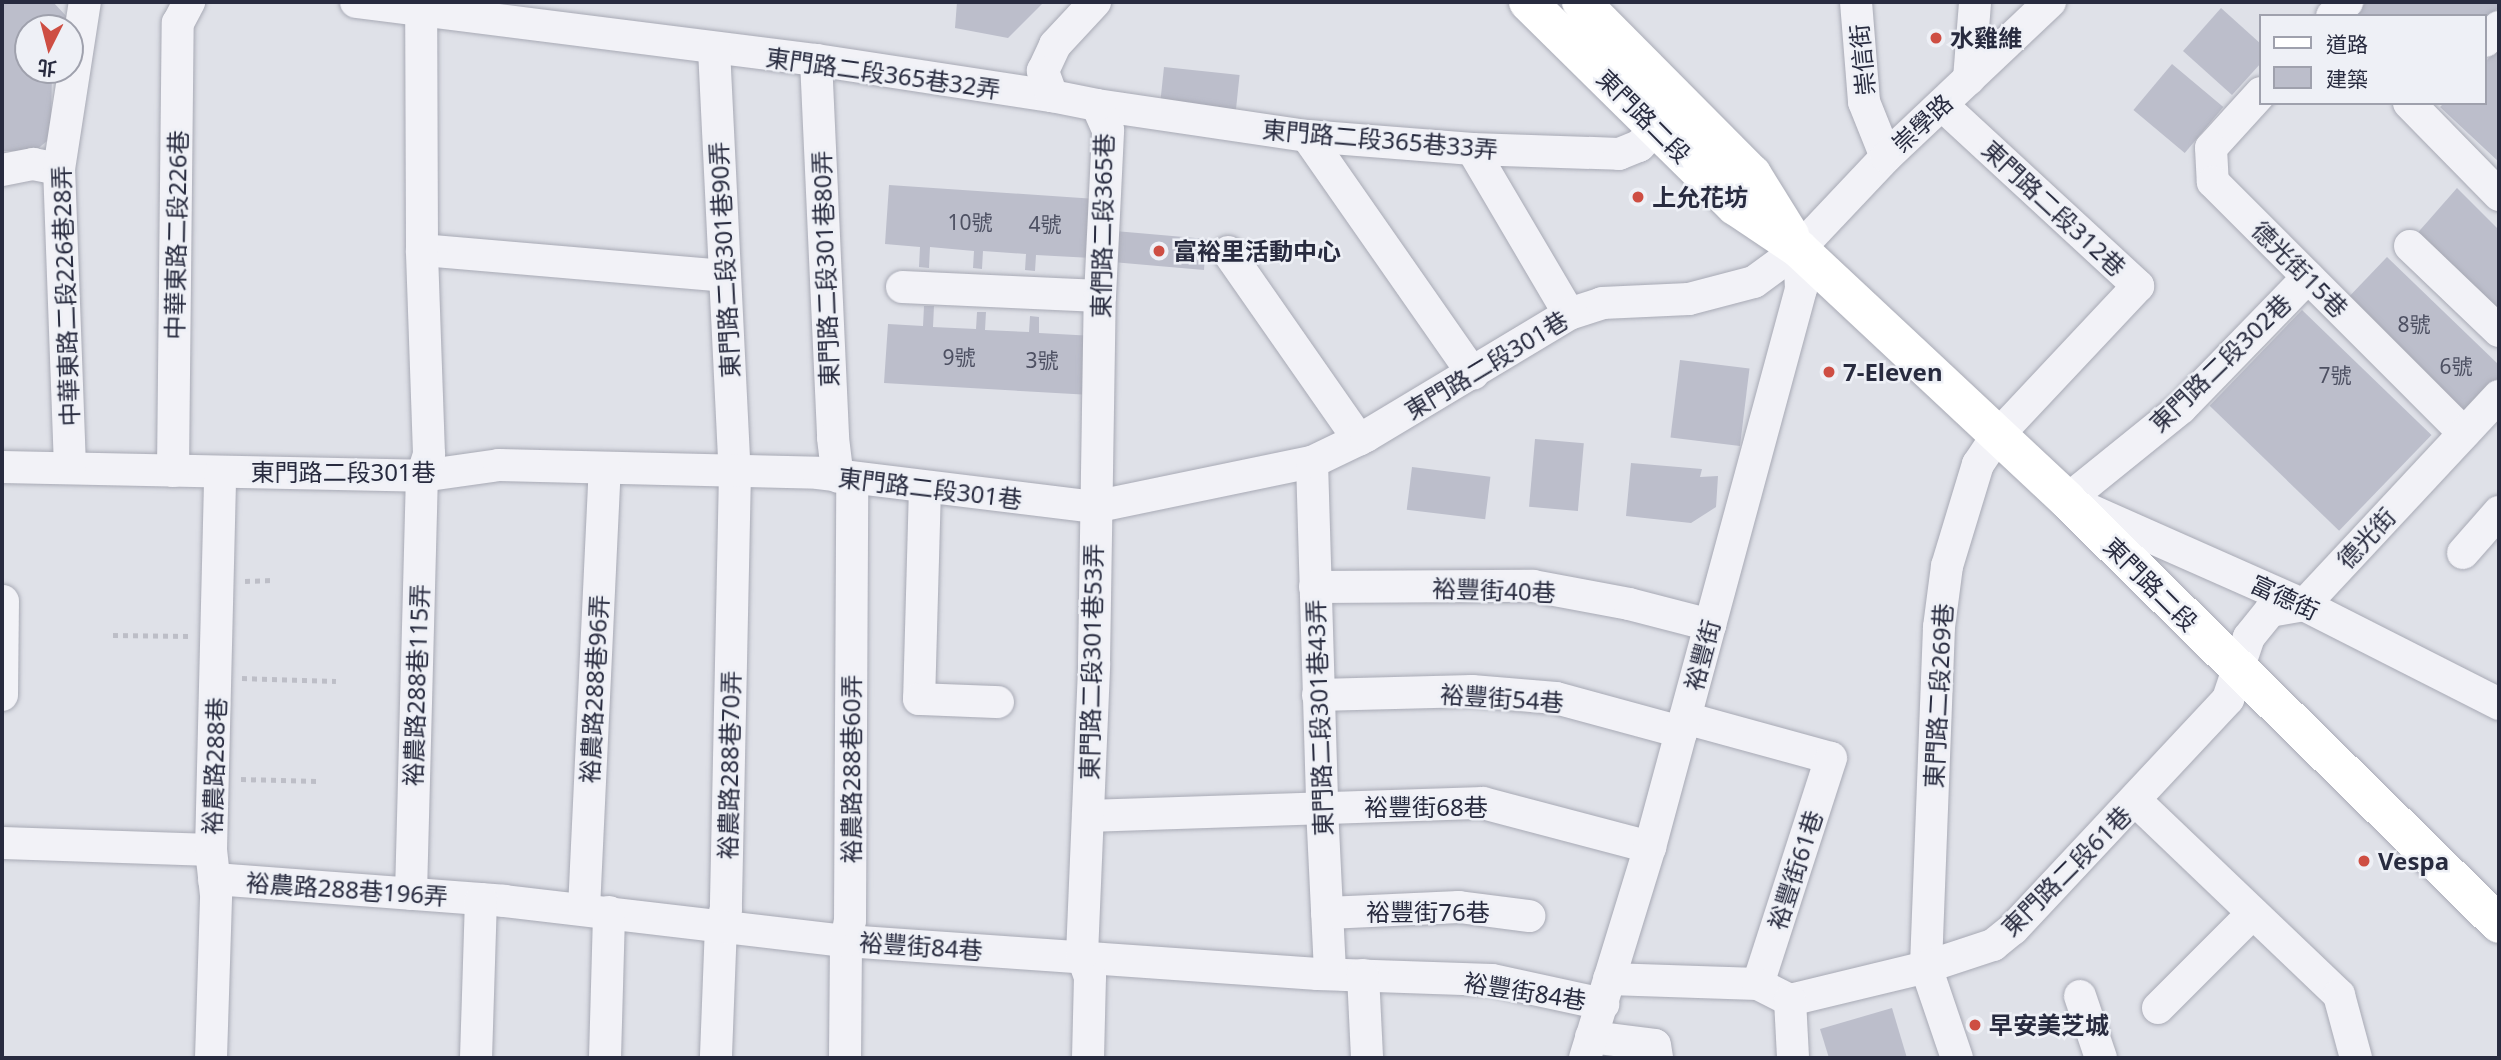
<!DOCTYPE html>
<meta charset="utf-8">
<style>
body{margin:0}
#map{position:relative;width:2501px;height:1060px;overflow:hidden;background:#dfe1e8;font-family:"Noto Sans","Noto Sans TC",sans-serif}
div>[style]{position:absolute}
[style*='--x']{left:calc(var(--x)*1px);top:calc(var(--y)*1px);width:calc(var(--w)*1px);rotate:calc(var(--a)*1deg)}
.building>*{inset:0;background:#bcbecb;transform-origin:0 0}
.path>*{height:4.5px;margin-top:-2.25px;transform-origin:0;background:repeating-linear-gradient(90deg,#bdbec7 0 5px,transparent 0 10px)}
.roads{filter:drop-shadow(0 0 2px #a8aab5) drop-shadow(0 0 2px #a8aab5)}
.minor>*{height:32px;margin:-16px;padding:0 16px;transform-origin:16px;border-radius:16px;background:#f2f2f7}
.major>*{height:38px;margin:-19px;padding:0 19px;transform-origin:19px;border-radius:19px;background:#fff}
.dots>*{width:19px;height:19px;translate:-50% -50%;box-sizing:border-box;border:4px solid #eef0f6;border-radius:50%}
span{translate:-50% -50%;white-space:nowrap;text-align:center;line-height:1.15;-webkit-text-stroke:5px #eef0f6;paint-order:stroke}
.number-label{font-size:21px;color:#4d5062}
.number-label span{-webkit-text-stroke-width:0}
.poi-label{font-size:24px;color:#282b3f;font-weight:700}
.left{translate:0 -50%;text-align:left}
.street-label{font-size:24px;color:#282b3f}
.frame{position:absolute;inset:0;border:4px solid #282b3f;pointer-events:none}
.legend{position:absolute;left:2259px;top:14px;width:228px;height:91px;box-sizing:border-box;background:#eef0f6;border:2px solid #9fa1ad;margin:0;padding:9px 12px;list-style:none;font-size:21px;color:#282b3f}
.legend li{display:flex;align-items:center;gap:14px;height:35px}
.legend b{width:35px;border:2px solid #9fa1ad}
.north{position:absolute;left:14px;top:14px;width:70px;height:70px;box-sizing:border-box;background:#eef0f6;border:2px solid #9fa1ad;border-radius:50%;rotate:186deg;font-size:19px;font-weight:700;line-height:28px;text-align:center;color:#282b3f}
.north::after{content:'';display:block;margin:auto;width:24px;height:32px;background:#ce4e43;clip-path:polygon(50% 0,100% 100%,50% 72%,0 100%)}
</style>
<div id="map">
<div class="building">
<div style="clip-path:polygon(2px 2px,53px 2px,69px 19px,67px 28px,28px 28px,28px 70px,52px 70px,51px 132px,47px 141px,35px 151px,2px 151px)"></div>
<div style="clip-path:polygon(957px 2px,1044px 2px,1008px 38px,955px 28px)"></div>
<div style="clip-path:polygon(2367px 2px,2499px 2px,2499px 7px,2485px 21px,2485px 16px,2352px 16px)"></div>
<div style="clip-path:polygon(2221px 8px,2261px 44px,2261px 63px,2232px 95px,2183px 51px)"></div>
<div style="clip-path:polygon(2499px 47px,2499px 162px,2440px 107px,2444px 103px,2485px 103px,2485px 62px)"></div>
<div style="left:2172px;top:64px;width:67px;height:60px;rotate:40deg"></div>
<div style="left:1164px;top:67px;width:76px;height:39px;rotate:6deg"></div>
<div style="clip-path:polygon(889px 185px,1096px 199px,1092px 258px,1036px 255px,1035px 271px,1025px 270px,1026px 254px,983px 251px,982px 269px,973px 268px,974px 251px,930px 247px,929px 268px,919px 267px,920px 247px,885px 244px)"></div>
<div style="clip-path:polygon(2457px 188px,2499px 230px,2499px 316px,2414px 237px)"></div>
<div style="left:1115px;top:231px;width:92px;height:31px;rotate:5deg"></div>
<div style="clip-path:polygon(2387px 257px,2499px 365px,2499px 378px,2466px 413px,2343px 303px)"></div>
<div style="clip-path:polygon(924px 306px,934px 306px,933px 327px,976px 329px,977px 312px,986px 312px,985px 330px,1029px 332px,1030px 316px,1039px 317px,1039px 333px,1094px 336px,1091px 395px,884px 383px,888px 324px,923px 326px)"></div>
<div style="left:2302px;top:310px;width:180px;height:133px;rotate:44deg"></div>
<div style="left:1680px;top:360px;width:70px;height:78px;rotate:7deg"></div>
<div style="left:1535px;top:439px;width:49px;height:68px;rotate:5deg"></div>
<div style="clip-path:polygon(1631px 463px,1702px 469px,1700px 477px,1718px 476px,1716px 507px,1691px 523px,1626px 516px)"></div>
<div style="left:1412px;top:467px;width:79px;height:43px;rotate:7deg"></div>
<div style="clip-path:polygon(1892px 1008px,1907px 1058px,1829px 1058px,1820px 1029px)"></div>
</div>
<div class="path">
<div style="--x:245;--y:581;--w:27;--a:-2"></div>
<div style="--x:113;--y:635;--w:76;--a:0.8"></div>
<div style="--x:242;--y:678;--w:94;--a:1.8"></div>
<div style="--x:241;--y:779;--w:76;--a:1.5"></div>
</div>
<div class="roads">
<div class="minor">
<div style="--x:356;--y:2;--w:464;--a:7.2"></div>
<div style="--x:816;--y:60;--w:239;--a:8.7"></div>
<div style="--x:1856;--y:2;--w:100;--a:85.4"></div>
<div style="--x:1864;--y:102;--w:59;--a:68.2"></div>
<div style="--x:2332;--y:16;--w:21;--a:-43"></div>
<div style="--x:2485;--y:41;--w:20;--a:-45"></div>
<div style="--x:714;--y:49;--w:424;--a:87.2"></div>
<div style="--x:735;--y:472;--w:437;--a:91.2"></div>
<div style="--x:726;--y:909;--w:17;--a:107"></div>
<div style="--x:721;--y:925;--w:133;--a:92.2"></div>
<div style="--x:816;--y:60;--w:378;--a:87.4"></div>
<div style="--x:833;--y:438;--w:39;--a:83"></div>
<div style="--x:1969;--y:79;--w:77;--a:-85.5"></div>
<div style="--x:2261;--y:93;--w:74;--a:132.3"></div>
<div style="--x:2211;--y:148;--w:34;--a:87"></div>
<div style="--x:2213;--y:182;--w:355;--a:45"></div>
<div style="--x:2409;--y:103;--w:129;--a:45.6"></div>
<div style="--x:1097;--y:105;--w:212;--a:8.4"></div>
<div style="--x:1307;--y:136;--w:166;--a:4.5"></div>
<div style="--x:1472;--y:149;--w:147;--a:1.9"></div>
<div style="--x:1619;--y:154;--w:22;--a:-22"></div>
<div style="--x:1639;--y:146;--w:24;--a:-45"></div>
<div style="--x:1942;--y:105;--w:267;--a:42.7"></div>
<div style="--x:2138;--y:286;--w:206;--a:133.2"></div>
<div style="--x:1997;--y:436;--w:34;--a:124"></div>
<div style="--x:1978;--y:464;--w:107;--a:106.9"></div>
<div style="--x:1947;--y:566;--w:62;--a:97.5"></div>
<div style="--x:1939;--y:627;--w:340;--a:92.2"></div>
<div style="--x:1926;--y:967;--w:96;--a:71.2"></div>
<div style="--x:1307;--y:136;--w:290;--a:55.1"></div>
<div style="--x:1472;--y:149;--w:191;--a:59.5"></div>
<div style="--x:2;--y:170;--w:32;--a:-11"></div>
<div style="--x:33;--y:164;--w:26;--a:11"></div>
<div style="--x:2410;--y:246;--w:123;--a:43.7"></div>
<div style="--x:422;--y:250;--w:302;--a:4.9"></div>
<div style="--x:1228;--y:252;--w:229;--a:55.1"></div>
<div style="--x:2308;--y:277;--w:182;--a:134.1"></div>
<div style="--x:2181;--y:408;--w:146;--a:141.1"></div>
<div style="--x:2067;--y:500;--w:259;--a:23.9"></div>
<div style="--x:2304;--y:605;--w:219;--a:26.9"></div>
<div style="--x:902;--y:287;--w:198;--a:2.6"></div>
<div style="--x:1312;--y:462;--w:346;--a:88.3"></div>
<div style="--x:1322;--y:808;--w:166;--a:87.2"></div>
<div style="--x:2;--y:467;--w:420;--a:1.2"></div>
<div style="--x:422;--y:476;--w:78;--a:-8.1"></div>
<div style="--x:499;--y:465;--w:319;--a:1.4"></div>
<div style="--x:818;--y:473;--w:278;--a:7"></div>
<div style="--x:1094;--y:507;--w:223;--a:-11.7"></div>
<div style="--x:1312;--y:462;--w:60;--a:-25.7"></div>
<div style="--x:1366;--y:436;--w:237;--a:-31"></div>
<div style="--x:1569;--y:314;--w:35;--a:-18"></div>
<div style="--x:1602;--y:303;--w:87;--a:-2.6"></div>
<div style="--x:1689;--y:299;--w:67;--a:-14.7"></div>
<div style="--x:1754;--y:282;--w:56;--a:-36.3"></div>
<div style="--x:1799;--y:249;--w:127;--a:-46.6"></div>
<div style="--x:1886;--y:157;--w:226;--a:-43.4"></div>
<div style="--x:70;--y:467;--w:298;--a:-92.1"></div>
<div style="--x:59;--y:169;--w:169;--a:-81.2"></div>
<div style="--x:173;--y:471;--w:448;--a:-89.4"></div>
<div style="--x:178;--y:23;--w:24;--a:-62"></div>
<div style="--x:925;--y:487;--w:212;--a:91.6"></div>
<div style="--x:919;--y:699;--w:79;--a:2.2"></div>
<div style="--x:2463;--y:553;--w:55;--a:-48.7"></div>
<div style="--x:1315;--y:587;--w:218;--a:-0.3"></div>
<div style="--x:1533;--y:586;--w:98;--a:10.6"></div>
<div style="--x:1629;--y:604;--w:84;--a:14.5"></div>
<div style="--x:2;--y:695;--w:94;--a:-89.4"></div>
<div style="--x:1318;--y:695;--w:154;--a:-1.5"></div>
<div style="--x:1472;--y:691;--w:84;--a:4.8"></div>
<div style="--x:1556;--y:698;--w:130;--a:15.2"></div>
<div style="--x:1685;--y:718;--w:151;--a:15.3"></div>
<div style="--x:1831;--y:758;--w:237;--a:107.9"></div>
<div style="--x:2136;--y:801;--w:281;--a:43.7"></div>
<div style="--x:2339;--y:995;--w:65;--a:74.9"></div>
<div style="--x:1088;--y:816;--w:395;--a:-1.9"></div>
<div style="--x:1483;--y:803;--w:173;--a:14.8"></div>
<div style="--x:2;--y:843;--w:209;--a:1.9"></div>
<div style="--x:214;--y:879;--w:291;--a:4.3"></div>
<div style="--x:504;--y:901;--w:344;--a:6.7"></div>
<div style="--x:846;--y:941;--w:473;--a:4"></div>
<div style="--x:1318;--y:974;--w:174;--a:2"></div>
<div style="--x:1492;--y:980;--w:114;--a:12.2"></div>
<div style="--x:411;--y:894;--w:418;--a:-88.5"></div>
<div style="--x:422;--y:476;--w:23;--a:-72"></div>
<div style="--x:429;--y:454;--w:204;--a:-92"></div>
<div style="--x:422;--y:250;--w:242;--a:-90.2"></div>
<div style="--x:584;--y:909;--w:441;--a:-87.3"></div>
<div style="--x:1327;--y:913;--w:132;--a:-2.6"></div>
<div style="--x:1459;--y:907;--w:71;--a:7.3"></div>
<div style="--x:1363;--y:975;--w:83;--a:87.2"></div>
<div style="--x:1609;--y:979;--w:149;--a:1.9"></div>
<div style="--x:1758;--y:984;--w:36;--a:27"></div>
<div style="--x:1790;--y:1000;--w:140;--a:-13.6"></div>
<div style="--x:1926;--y:967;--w:71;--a:-18.2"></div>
<div style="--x:1993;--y:945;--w:26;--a:-39"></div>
<div style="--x:2013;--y:929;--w:315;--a:-46.9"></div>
<div style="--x:2228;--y:699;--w:65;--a:-71.3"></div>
<div style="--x:2249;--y:637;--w:33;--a:-51"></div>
<div style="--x:2270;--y:611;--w:35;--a:-10"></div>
<div style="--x:2304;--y:605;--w:286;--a:-47"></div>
<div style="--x:2080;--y:996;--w:65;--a:71.3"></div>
<div style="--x:1790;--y:1000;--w:58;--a:87"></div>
<div style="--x:2158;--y:1008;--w:134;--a:-45"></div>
<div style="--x:1591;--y:1037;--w:64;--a:7.1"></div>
<div style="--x:1655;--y:1045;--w:13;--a:81"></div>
<div style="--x:211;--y:1058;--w:163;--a:-88.2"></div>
<div style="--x:216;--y:895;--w:45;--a:-96.3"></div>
<div style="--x:211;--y:850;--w:378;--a:-88.6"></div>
<div style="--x:476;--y:1058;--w:159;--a:-88.2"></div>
<div style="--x:605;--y:1058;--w:146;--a:-88.4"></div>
<div style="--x:845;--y:1058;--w:117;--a:-89.5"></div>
<div style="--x:846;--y:941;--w:21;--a:-79"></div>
<div style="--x:850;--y:920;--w:440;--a:-89.7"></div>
<div style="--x:1088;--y:1058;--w:81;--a:-88.6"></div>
<div style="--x:1090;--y:977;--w:23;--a:-110"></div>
<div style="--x:1082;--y:955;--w:292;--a:-87.6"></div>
<div style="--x:1094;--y:663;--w:367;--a:-89.1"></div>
<div style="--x:1100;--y:296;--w:166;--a:-87.2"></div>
<div style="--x:1108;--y:130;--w:27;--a:-114"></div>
<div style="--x:1097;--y:105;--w:46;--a:-168.7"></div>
<div style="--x:1052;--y:96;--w:27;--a:-110"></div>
<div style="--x:1043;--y:71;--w:29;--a:-65"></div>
<div style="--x:1055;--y:45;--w:59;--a:-47.1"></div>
<div style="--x:1585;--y:1058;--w:221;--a:-72.9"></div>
<div style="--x:1650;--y:847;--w:578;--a:-74.86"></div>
<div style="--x:1801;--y:289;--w:40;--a:-92.9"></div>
</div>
<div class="major">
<div style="--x:1528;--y:2;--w:291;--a:44.6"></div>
<div style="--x:1735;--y:206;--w:77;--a:33.9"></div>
<div style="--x:1799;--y:249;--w:367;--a:43.1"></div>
<div style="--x:2067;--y:500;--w:605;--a:44.46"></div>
<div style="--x:1581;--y:2;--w:243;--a:45.2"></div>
<div style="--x:1752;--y:174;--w:72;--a:58.1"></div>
</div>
</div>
<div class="dots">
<div style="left:1936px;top:38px;background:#ce4e43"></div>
<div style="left:1638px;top:197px;background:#ce4e43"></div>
<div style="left:1159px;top:251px;background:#ce4e43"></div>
<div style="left:1829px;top:372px;background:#ce4e43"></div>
<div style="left:2364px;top:861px;background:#ce4e43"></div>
<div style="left:1975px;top:1025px;background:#ce4e43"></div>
</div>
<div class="number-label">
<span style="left:970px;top:222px">10號</span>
<span style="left:1045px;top:224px">4號</span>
<span style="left:2414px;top:324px">8號</span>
<span style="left:959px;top:357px">9號</span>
<span style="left:1042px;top:360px">3號</span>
<span style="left:2456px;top:366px">6號</span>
<span style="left:2335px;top:375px">7號</span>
</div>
<div class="poi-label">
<span class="left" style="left:1950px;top:38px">水雞維</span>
<span class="left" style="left:1652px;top:197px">上允花坊</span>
<span class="left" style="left:1173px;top:251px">富裕里活動中心</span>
<span class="left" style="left:1843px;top:372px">7-Eleven</span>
<span class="left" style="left:2378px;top:861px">Vespa</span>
<span class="left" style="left:1989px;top:1025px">早安美芝城</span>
</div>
<div class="street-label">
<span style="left:1862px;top:60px;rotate:-96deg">崇信街</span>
<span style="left:883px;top:73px;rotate:8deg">東門路二段365巷32弄</span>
<span style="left:1644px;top:116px;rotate:45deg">東門路二段</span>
<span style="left:1922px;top:123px;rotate:-43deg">崇學路</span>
<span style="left:1380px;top:139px;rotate:5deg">東門路二段365巷33弄</span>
<span style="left:2054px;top:208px;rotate:43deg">東門路二段312巷</span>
<span style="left:1102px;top:226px;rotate:-89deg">東們路二段365巷</span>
<span style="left:176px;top:235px;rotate:-89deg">中華東路二段226巷</span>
<span style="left:724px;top:260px;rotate:-93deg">東門路二段301巷90弄</span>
<span style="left:825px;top:269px;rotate:-92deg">東門路二段301巷80弄</span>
<span style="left:2300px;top:269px;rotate:45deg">德光街15巷</span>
<span style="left:65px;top:296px;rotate:-92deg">中華東路二段226巷28弄</span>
<span style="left:2220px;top:363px;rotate:-44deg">東門路二段302巷</span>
<span style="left:1486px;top:365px;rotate:-31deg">東門路二段301巷</span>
<span style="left:343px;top:472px">東門路二段301巷</span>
<span style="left:930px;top:488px;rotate:7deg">東門路二段301巷</span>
<span style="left:2366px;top:538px;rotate:-47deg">德光街</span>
<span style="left:2151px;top:584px;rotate:45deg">東門路二段</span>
<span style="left:1494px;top:590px;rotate:2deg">裕豐街40巷</span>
<span style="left:2285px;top:597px;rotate:25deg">富德街</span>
<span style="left:1702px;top:655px;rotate:-75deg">裕豐街</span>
<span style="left:1091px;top:662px;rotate:-89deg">東門路二段301巷53弄</span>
<span style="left:416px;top:685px;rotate:-88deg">裕農路288巷115弄</span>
<span style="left:594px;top:689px;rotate:-87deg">裕農路288巷96弄</span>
<span style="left:1938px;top:696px;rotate:-87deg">東門路二段269巷</span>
<span style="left:1502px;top:698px;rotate:4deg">裕豐街54巷</span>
<span style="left:1319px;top:718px;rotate:-92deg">東門路二段301巷43弄</span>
<span style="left:729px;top:765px;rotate:-89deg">裕農路288巷70弄</span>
<span style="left:214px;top:766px;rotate:-88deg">裕農路288巷</span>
<span style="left:851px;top:769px;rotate:-90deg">裕農路288巷60弄</span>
<span style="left:1426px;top:807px">裕豐街68巷</span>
<span style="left:1795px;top:870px;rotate:-72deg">裕豐街61巷</span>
<span style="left:2066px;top:871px;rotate:-45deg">東門路二段61巷</span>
<span style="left:347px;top:889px;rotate:4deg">裕農路288巷196弄</span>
<span style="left:1428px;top:912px">裕豐街76巷</span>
<span style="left:921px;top:946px;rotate:4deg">裕豐街84巷</span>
<span style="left:1525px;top:991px;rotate:9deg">裕豐街84巷</span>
</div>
<div class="frame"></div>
<ul class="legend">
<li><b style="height:9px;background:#fff"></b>道路</li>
<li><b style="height:19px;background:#bcbecb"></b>建築</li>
</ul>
<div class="north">北</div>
</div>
